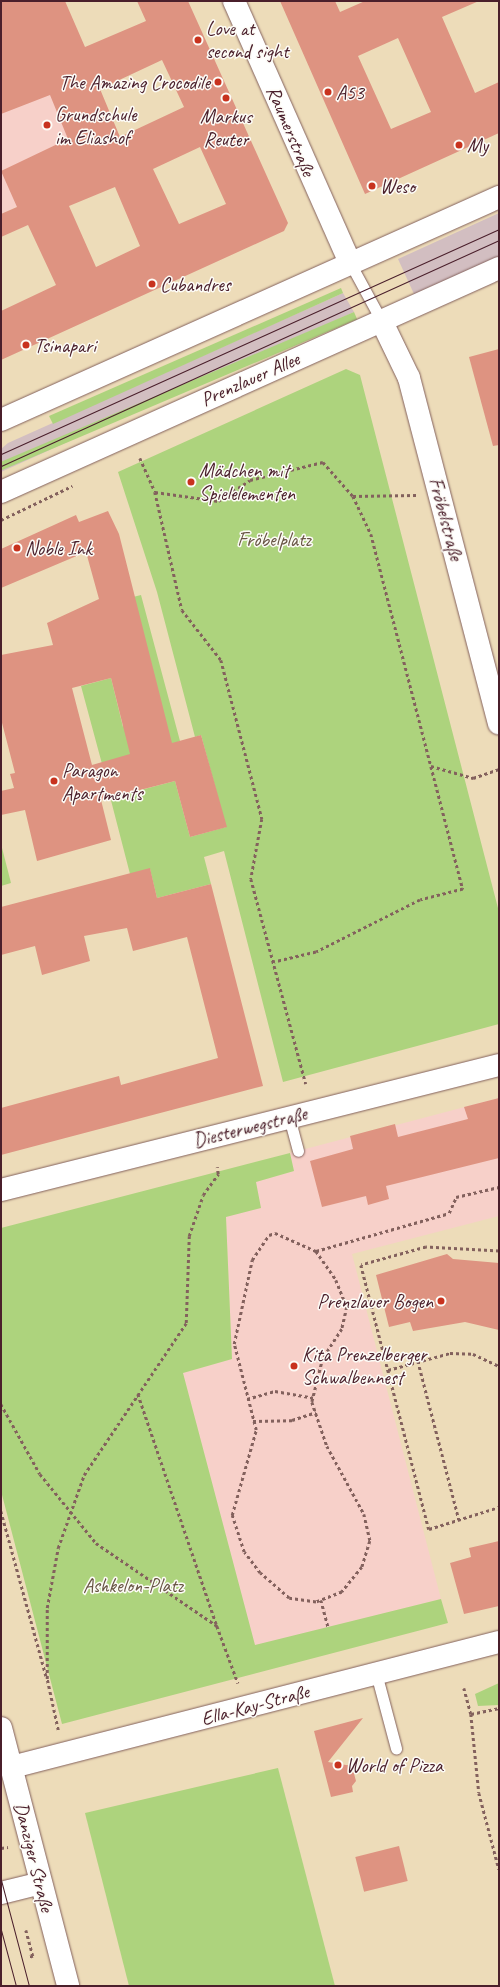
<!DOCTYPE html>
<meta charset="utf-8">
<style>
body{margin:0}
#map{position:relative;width:500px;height:1987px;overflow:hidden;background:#eddcb9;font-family:Caveat,sans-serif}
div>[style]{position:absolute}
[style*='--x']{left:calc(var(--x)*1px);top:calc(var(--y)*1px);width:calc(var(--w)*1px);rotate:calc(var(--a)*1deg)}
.built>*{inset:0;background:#f7d0c9}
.industrial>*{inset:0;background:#d2bec1}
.green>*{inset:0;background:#add37d;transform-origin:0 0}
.building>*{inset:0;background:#de9381;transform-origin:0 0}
.path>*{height:2.5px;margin-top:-1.25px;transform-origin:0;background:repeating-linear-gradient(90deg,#83615d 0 3px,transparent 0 6px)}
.roads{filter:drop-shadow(0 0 1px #83615d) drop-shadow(0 0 1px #83615d)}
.lane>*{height:11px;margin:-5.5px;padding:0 5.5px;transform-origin:5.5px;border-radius:5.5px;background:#fff}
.street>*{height:22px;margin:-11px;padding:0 11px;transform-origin:11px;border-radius:11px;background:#fff}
.primary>*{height:22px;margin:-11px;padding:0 11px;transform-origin:11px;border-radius:11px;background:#fff}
.tram>*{height:1px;margin:-0.5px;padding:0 0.5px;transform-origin:0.5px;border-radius:0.5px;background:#4a1f2b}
.dots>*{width:11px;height:11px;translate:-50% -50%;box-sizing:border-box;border:2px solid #fdfcf7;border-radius:50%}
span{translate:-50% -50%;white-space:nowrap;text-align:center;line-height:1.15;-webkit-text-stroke:3px #fdfcf7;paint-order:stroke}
.poi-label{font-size:20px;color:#4a1f2b}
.left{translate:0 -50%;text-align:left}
.right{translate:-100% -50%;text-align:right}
.street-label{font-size:20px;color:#4a1f2b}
.park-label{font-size:20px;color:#685544}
.frame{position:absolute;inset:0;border:2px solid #4a1f2b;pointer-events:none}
</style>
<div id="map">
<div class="built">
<div style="clip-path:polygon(1px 1px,109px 165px,1px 214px)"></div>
<div style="clip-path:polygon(499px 1098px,499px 1216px,352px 1254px,441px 1599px,255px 1646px,183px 1373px,232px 1359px,226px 1217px,256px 1182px,294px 1171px,290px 1153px)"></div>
</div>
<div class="industrial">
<div style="clip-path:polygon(499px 213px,499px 256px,414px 294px,398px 259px)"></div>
<div style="clip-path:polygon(343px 293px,354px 312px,1px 472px,1px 449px,8px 443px)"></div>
</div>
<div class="green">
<div style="clip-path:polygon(341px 288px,343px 293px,53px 424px,49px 416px)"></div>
<div style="left:354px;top:312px;width:8px;height:388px;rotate:67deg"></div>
<div style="clip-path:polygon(346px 369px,360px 375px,499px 912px,499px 1024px,283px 1082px,224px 851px,204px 857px,211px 884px,157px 898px,150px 869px,130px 874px,107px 785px,133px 792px,175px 781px,190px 837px,226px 827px,201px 735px,195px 737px,157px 592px,118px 472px)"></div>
<div style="clip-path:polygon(141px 595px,180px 741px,105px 775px,81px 686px,111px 678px,123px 727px,133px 597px)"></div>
<div style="clip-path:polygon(1px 844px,11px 883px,1px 886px)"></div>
<div style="clip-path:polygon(290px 1153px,294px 1171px,256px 1182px,261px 1208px,226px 1217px,232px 1359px,183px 1373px,255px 1645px,441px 1599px,448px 1623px,62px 1724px,1px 1491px,1px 1228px)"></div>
<div style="clip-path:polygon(499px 1683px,499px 1705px,478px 1706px,475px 1694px)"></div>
<div style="clip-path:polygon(278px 1768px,335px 1986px,129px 1986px,85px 1813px)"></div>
</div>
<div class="building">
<div style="clip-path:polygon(evenodd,1px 1px,65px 1px,85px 47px,146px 21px,137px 1px,188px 1px,288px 223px,284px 231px,1px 360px,1px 311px,56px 285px,28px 225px,1px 237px,1px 214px,17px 207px,1px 171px,68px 139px,50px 95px,1px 114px,1px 1px,162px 60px,184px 107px,120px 137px,100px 89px,162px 60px,1px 1px,200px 147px,226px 204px,179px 224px,153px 169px,200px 147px,1px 1px,115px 187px,140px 246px,96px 267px,69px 206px,115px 187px)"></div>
<div style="clip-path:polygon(evenodd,280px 1px,335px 1px,340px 12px,365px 1px,479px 1px,442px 17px,475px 93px,499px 82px,499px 133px,365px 194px,280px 1px,398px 38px,431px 112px,391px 129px,358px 56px,398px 38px)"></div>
<div style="clip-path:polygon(499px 349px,499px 445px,493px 446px,469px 357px)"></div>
<div style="clip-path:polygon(evenodd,108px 511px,119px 534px,172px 743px,201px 735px,227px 827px,190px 837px,175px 781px,101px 800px,111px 840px,37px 861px,25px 810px,1px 815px,1px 791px,14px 788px,10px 774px,15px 773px,1px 719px,1px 655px,53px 645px,47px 623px,99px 599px,86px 552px,1px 588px,1px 549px,76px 515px,79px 522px,108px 511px,111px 678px,130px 754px,92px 765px,72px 688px,111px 678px)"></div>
<div style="clip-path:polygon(150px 868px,157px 898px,211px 884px,263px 1086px,1px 1155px,1px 1108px,119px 1076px,121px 1085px,218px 1058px,187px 937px,133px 951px,127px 928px,84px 936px,90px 961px,42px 975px,35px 946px,1px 955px,1px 907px)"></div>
<div style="clip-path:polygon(499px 1098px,499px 1158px,386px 1186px,389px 1199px,368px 1205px,366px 1196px,322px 1207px,310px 1161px,353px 1149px,350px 1136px,395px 1124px,398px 1137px,468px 1119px,464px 1107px)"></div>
<div style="clip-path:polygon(447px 1254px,453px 1259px,499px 1263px,499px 1330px,465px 1322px,413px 1331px,410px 1322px,389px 1327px,376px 1275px)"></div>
<div style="clip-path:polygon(499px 1541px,499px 1606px,464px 1614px,450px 1563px,471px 1557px,469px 1548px)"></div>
<div style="clip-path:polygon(363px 1718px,328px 1762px,352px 1766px,356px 1781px,352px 1786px,353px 1792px,331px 1797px,314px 1731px)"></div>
<div style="left:399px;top:1846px;width:36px;height:45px;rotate:76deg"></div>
</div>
<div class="path">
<div style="--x:140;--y:458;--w:37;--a:66"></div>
<div style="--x:155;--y:492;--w:121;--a:77.1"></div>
<div style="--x:182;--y:610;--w:63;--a:52"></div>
<div style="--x:221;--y:660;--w:164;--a:75.5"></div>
<div style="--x:262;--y:819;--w:61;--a:100.4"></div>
<div style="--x:251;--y:879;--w:212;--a:75"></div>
<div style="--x:155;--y:492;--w:64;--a:8.1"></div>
<div style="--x:218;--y:501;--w:38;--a:-33"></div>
<div style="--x:250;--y:480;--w:75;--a:-13.9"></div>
<div style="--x:323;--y:462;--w:45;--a:48.6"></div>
<div style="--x:353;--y:496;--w:42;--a:64.7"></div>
<div style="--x:371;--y:534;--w:367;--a:75.5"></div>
<div style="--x:463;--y:889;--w:44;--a:165.7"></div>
<div style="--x:420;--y:900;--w:116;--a:153.4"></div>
<div style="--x:316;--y:952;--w:43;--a:166.6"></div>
<div style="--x:353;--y:496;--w:63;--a:-0.9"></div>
<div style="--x:1;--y:520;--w:79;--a:-25.6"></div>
<div style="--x:431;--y:766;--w:44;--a:15.9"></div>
<div style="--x:473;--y:778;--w:28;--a:-19"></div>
<div style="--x:275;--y:1233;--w:45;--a:23.7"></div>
<div style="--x:316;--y:1251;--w:35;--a:55"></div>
<div style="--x:336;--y:1280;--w:29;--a:68"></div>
<div style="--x:347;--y:1307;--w:23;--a:103"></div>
<div style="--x:342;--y:1329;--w:35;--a:123"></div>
<div style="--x:323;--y:1358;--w:45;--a:104"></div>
<div style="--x:312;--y:1402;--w:46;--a:71.2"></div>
<div style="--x:327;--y:1446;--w:77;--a:61.4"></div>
<div style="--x:364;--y:1514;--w:28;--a:77"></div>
<div style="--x:370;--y:1541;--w:27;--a:107"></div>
<div style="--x:362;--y:1567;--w:32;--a:129"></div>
<div style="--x:342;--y:1592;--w:28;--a:159"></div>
<div style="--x:316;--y:1602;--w:27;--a:-172"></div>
<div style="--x:289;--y:1598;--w:38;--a:-139"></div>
<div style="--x:260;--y:1573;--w:26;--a:-127"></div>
<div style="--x:244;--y:1552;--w:39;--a:-108"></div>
<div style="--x:232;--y:1515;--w:88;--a:-74.2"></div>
<div style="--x:256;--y:1430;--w:89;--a:-104.3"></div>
<div style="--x:234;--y:1344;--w:86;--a:-77.9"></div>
<div style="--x:252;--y:1260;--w:30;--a:-56"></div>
<div style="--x:269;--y:1235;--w:6;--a:-18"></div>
<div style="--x:316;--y:1251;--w:138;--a:-15.9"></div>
<div style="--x:449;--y:1213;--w:17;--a:-66"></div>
<div style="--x:456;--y:1197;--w:44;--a:-13.1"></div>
<div style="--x:499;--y:1251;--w:73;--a:-176.9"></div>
<div style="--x:426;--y:1247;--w:67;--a:164.5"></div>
<div style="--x:361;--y:1265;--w:273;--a:75.6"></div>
<div style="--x:429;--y:1529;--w:73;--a:-17.4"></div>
<div style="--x:418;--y:1361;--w:164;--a:75.5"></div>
<div style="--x:388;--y:1370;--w:64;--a:-15.3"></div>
<div style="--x:450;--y:1353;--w:23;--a:2"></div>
<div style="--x:473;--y:1354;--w:29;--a:25"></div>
<div style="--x:138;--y:1394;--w:245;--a:71.2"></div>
<div style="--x:247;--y:1399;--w:29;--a:-16"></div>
<div style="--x:275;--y:1391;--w:39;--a:10"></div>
<div style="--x:1;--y:1404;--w:80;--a:60.9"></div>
<div style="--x:40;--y:1474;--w:89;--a:50.9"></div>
<div style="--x:96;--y:1543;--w:147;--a:34.4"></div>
<div style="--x:217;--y:1626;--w:61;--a:69.8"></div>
<div style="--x:253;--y:1421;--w:39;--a:-1"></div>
<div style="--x:292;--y:1420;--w:25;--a:-18"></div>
<div style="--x:1;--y:1511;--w:171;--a:74.7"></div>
<div style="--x:321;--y:1600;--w:28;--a:75"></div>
<div style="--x:464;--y:1688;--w:27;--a:75"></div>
<div style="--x:471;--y:1714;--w:79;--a:84.2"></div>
<div style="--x:479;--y:1793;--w:79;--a:75.3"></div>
<div style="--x:471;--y:1714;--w:29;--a:-12"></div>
<div style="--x:58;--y:1730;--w:52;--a:-102.2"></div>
<div style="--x:47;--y:1679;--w:71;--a:-90"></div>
<div style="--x:47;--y:1608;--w:61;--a:-79.6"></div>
<div style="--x:58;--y:1548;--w:77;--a:-70.4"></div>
<div style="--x:84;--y:1475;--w:183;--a:-56.1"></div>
<div style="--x:186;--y:1323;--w:87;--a:-88"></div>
<div style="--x:189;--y:1236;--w:43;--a:-71.1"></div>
<div style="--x:203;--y:1195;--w:26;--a:-54"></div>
<div style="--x:218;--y:1174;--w:7;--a:-98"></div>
<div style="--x:1;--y:1848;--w:7;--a:-8"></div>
<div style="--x:26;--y:1930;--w:27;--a:75"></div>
<div style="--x:33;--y:1956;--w:5;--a:158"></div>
</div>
<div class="roads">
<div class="lane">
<div style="--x:349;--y:261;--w:67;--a:61.5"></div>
<div style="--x:289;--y:1117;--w:35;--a:75"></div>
<div style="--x:376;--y:1673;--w:78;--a:75.1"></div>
</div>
<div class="street">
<div style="--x:234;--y:1;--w:284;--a:66.1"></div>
<div style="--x:381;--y:320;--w:64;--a:64.2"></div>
<div style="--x:409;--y:378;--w:357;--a:75.4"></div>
<div style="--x:1;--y:1190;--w:513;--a:-14.09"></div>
<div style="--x:12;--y:1767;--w:503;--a:-14.4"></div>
<div style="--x:1;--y:1893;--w:41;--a:-14"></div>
</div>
<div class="primary">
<div style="--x:1;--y:420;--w:546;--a:-24.12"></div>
<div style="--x:1;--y:492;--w:546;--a:-24.22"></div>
<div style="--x:1;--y:1728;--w:267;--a:75.4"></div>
</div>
</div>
<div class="tram">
<div style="--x:1;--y:454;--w:546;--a:-24.31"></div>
<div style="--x:1;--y:466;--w:547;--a:-24.41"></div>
<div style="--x:1;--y:1880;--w:110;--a:75.2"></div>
<div style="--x:1;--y:1930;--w:58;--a:75"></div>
</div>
<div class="dots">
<div style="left:198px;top:40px;background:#c8321e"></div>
<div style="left:218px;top:82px;background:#c8321e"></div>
<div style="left:328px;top:92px;background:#c8321e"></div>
<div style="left:226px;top:98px;background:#c8321e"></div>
<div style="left:47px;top:125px;background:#c8321e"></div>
<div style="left:459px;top:145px;background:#c8321e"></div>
<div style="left:372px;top:186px;background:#c8321e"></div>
<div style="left:152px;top:284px;background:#c8321e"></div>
<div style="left:26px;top:345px;background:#c8321e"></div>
<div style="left:191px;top:482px;background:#c8321e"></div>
<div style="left:17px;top:548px;background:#c8321e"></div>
<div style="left:54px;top:781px;background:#c8321e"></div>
<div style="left:441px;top:1301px;background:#c8321e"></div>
<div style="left:294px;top:1366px;background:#c8321e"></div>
<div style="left:338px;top:1765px;background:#c8321e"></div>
</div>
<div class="poi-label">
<span class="left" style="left:206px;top:40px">Love at<br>second sight</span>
<span class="right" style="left:210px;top:82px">The Amazing Crocodile</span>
<span class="left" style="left:336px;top:92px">A53</span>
<span class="left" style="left:55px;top:126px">Grundschule<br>im Eliashof</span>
<span style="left:226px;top:128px">Markus<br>Reuter</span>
<span class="left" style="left:467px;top:145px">My</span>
<span class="left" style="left:380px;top:186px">Weso</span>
<span class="left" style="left:160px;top:284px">Cubandres</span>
<span class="left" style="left:34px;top:345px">Tsinapari</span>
<span class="left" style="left:199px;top:482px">Mädchen mit<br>Spielelementen</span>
<span class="left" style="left:25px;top:548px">Noble Ink</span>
<span class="left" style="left:62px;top:782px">Paragon<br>Apartments</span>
<span class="right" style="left:433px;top:1301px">Prenzlauer Bogen</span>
<span class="left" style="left:302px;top:1366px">Kita Prenzelberger<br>Schwalbennest</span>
<span class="left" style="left:346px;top:1765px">World of Pizza</span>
</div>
<div class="street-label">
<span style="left:291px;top:131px;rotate:67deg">Raumerstraße</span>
<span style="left:250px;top:379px;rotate:-24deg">Prenzlauer Allee</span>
<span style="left:446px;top:519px;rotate:75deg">Fröbelstraße</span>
<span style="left:250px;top:1127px;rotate:-14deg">Diesterwegstraße</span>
<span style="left:255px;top:1705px;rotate:-15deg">Ella-Kay-Straße</span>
<span style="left:34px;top:1857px;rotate:76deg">Danziger Straße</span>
</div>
<div class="park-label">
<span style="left:274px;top:539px">Fröbelplatz</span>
<span style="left:133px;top:1585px">Ashkelon-Platz</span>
</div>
<div class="frame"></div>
</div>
